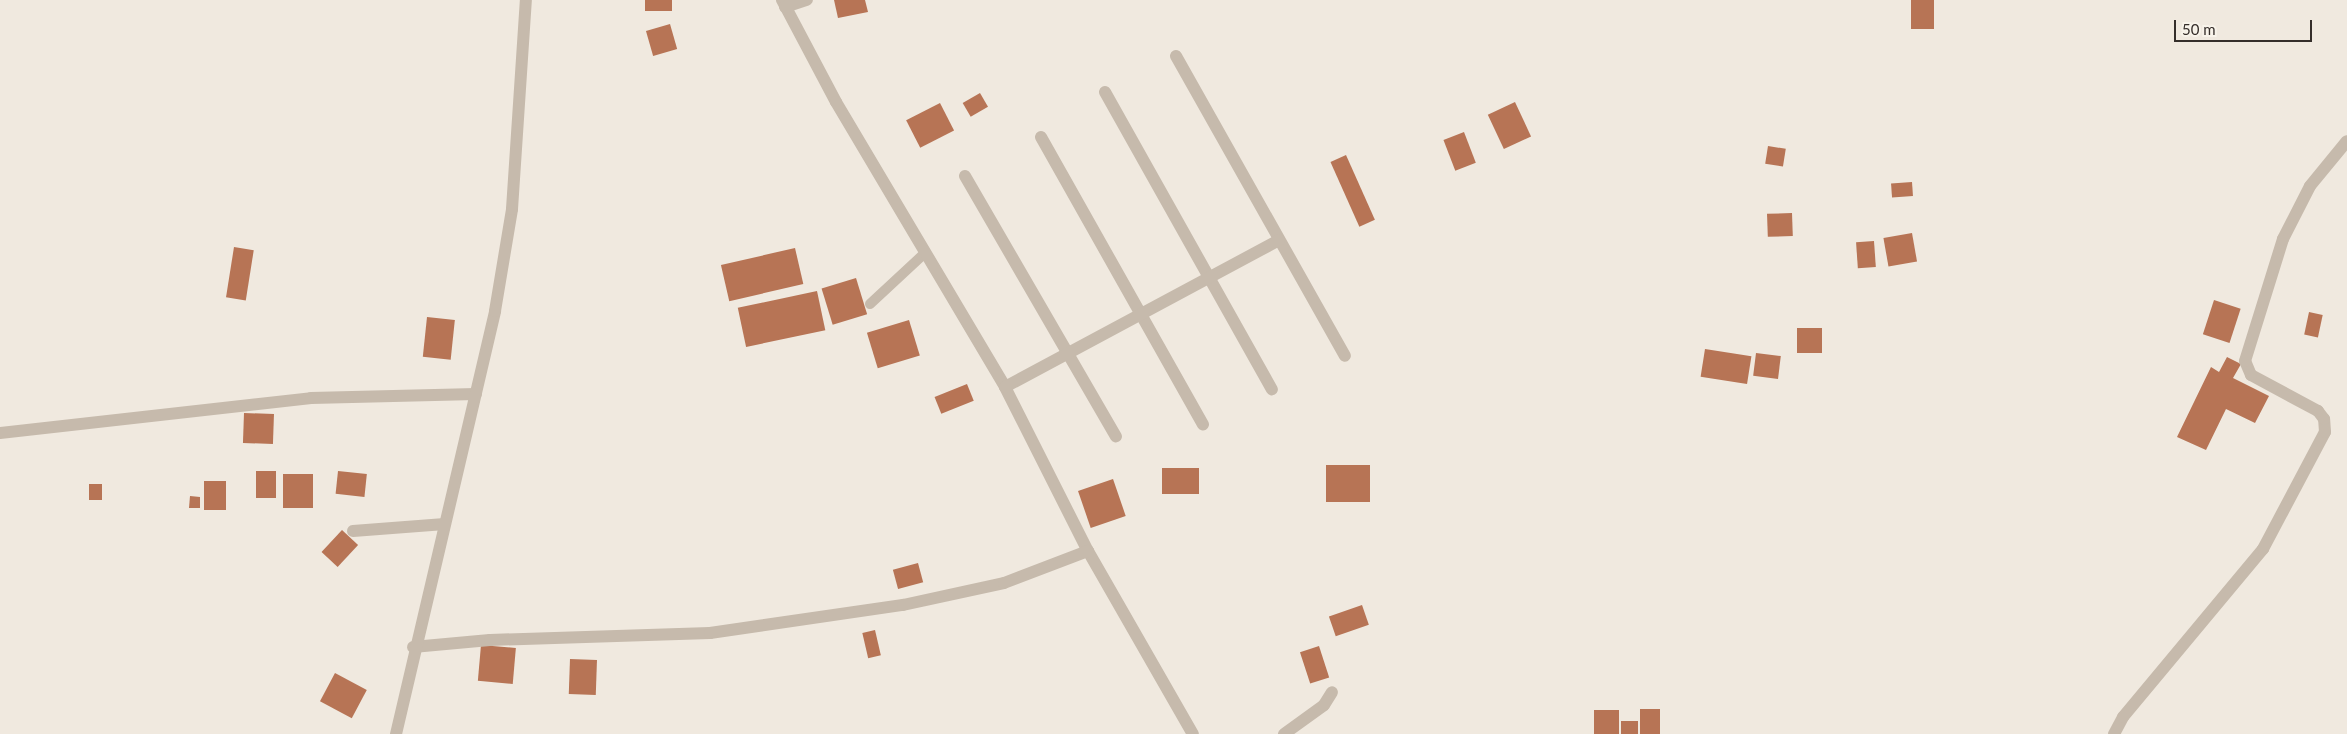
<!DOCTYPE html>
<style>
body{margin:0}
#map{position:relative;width:2347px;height:734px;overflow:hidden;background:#f0e9df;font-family:Lato,sans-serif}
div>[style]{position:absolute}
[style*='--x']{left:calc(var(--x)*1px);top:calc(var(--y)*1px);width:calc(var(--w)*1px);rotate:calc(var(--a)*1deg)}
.building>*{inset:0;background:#b77455;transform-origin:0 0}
.service>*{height:10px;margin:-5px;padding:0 5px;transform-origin:5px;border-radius:5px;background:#c6baac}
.minor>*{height:12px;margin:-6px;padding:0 6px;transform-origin:6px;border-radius:6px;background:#c6baac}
span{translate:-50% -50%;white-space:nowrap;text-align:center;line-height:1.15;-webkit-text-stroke:4px #f8f3ea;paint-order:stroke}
.scale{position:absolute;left:2174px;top:20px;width:138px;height:22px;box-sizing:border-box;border:2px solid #352e2a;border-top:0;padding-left:6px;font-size:15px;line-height:18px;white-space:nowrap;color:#352e2a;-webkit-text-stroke:4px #f8f3ea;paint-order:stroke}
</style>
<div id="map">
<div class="building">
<div style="left:645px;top:0;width:27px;height:11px"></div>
<div style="clip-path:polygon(834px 0,865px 0,868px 12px,838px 18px)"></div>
<div style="left:1911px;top:0;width:23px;height:29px"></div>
<div style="left:670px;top:24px;width:26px;height:25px;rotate:74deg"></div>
<div style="left:980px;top:93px;width:16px;height:20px;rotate:60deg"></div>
<div style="left:1515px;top:102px;width:38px;height:30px;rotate:65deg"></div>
<div style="left:940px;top:103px;width:31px;height:38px;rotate:63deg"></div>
<div style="left:1464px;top:132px;width:33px;height:22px;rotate:69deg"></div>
<div style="left:1768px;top:146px;width:18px;height:18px;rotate:9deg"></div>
<div style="left:1346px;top:155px;width:71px;height:17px;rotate:66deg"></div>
<div style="left:1912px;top:182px;width:14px;height:21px;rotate:86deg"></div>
<div style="left:1792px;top:213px;width:23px;height:25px;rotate:88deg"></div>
<div style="left:1912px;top:233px;width:29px;height:29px;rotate:80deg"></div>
<div style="left:1874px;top:241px;width:26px;height:18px;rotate:86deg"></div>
<div style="left:234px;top:247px;width:20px;height:51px;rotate:9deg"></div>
<div style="left:795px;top:248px;width:37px;height:76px;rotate:77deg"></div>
<div style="left:856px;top:278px;width:38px;height:36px;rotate:73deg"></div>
<div style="left:817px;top:291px;width:40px;height:81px;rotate:78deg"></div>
<div style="left:2214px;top:300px;width:28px;height:36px;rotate:18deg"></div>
<div style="left:2309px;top:312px;width:14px;height:23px;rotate:12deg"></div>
<div style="left:427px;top:317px;width:28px;height:40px;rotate:6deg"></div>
<div style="left:909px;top:320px;width:37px;height:44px;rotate:73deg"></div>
<div style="left:1797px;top:328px;width:25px;height:25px"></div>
<div style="left:1705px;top:349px;width:47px;height:28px;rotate:9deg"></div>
<div style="left:1756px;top:353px;width:25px;height:23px;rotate:7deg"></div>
<div style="clip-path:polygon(2227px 357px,2241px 364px,2233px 378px,2269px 396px,2255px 423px,2226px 409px,2206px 450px,2177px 437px,2211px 367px,2219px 372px)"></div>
<div style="left:967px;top:384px;width:18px;height:35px;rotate:68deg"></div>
<div style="left:244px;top:413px;width:30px;height:30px;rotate:2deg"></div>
<div style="left:1326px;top:465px;width:44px;height:37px"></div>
<div style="left:1162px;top:468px;width:37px;height:26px"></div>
<div style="left:256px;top:471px;width:20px;height:27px"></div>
<div style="left:338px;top:471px;width:29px;height:23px;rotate:6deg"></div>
<div style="left:283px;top:474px;width:30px;height:34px"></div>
<div style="left:1113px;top:479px;width:39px;height:37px;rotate:71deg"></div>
<div style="left:204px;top:481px;width:22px;height:29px"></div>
<div style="left:102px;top:484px;width:16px;height:13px;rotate:90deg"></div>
<div style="clip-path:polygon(190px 496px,200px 497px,200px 508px,189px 508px)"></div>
<div style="left:342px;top:530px;width:22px;height:30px;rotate:43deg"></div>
<div style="left:918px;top:563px;width:20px;height:26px;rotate:75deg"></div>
<div style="left:1362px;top:605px;width:21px;height:35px;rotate:71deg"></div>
<div style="left:875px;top:630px;width:26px;height:13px;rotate:77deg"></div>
<div style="left:481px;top:645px;width:35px;height:36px;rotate:5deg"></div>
<div style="left:1319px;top:646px;width:33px;height:20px;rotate:72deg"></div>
<div style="left:570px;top:659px;width:27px;height:35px;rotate:2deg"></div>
<div style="left:335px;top:673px;width:36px;height:32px;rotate:28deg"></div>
<div style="left:1640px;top:709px;width:20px;height:25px"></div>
<div style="left:1594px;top:710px;width:25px;height:24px"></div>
<div style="left:1621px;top:721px;width:17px;height:13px"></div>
</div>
<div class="service">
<div style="--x:870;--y:304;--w:76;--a:-42.9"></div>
</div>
<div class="minor">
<div style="--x:782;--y:0;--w:115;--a:62.1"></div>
<div style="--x:836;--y:102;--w:331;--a:59.3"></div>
<div style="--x:1005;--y:387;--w:184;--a:63.2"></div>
<div style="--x:1088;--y:551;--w:211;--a:60.2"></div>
<div style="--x:785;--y:7;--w:23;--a:-18"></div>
<div style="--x:1176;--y:56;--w:344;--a:60.6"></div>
<div style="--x:1105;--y:92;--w:341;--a:60.7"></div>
<div style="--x:1041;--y:137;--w:330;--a:60.6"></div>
<div style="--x:965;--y:176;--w:301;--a:59.9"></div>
<div style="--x:1005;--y:387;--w:311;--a:-28.2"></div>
<div style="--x:0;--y:433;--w:313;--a:-6.4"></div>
<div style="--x:311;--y:398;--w:165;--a:-1.4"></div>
<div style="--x:353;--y:531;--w:92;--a:-4.4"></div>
<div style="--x:413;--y:647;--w:77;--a:-5.2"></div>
<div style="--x:490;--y:640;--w:220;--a:-1.8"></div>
<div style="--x:710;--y:633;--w:195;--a:-8.3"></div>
<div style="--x:903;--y:605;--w:103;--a:-12.3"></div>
<div style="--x:1004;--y:583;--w:90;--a:-20.9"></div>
<div style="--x:396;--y:734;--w:434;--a:-76.8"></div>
<div style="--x:495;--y:311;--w:103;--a:-80.5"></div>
<div style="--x:512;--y:209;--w:209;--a:-86.2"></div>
<div style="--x:1284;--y:734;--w:49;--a:-35.9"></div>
<div style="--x:1324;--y:705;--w:15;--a:-58"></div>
<div style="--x:2114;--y:734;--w:19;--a:-62"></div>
<div style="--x:2123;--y:717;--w:219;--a:-50.2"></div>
<div style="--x:2263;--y:549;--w:132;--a:-62.1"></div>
<div style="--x:2325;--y:432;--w:13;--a:-94"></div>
<div style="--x:2324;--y:419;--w:10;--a:-127"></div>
<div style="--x:2318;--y:411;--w:76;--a:-151.8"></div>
<div style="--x:2251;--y:375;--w:15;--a:-113"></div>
<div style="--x:2245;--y:361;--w:128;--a:-72.7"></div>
<div style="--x:2283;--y:239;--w:59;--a:-63"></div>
<div style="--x:2310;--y:186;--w:58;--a:-50.6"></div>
</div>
<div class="scale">50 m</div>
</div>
